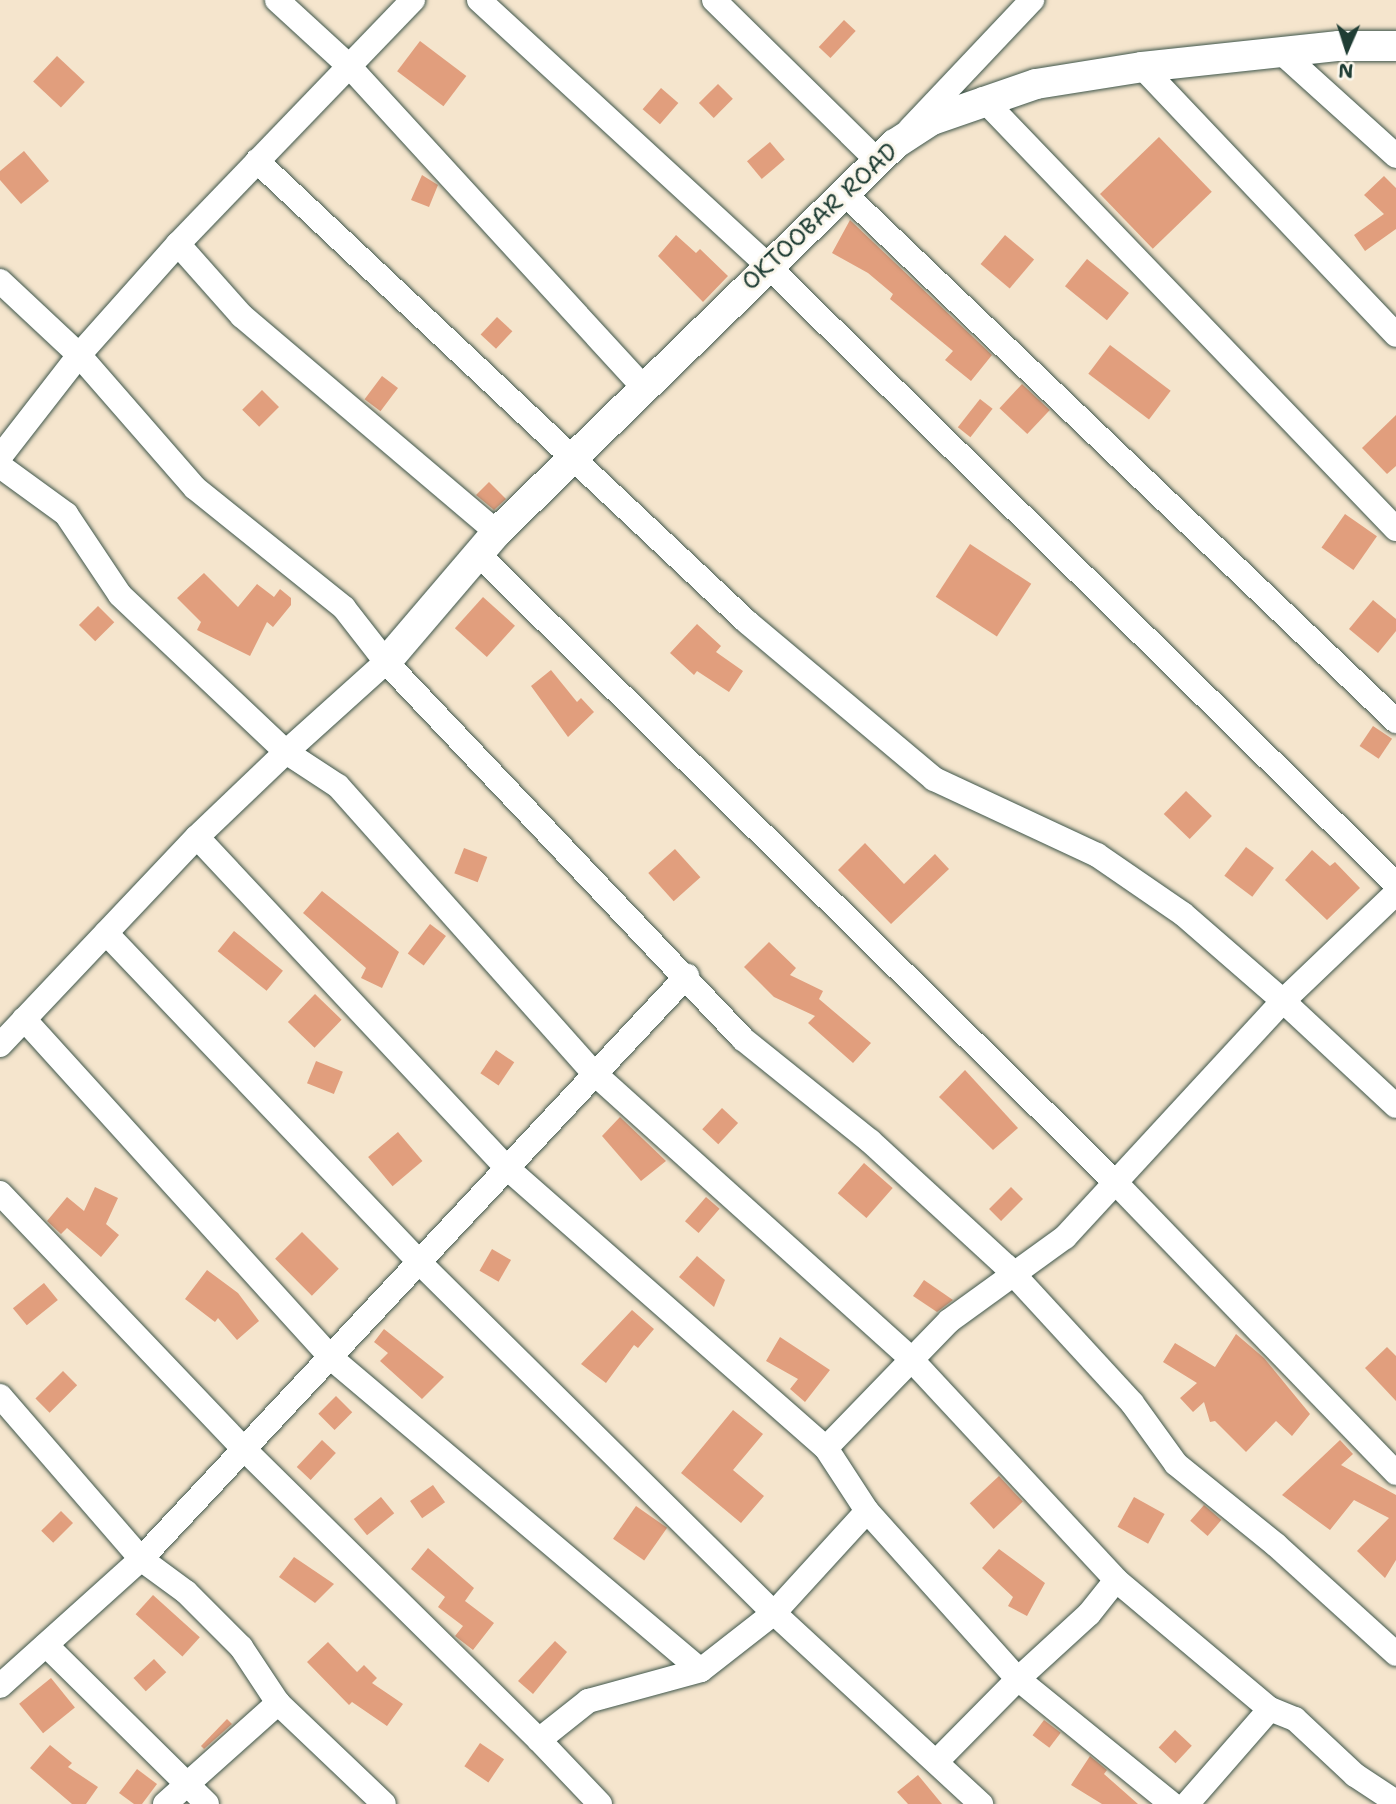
<!DOCTYPE html>
<style>
body{margin:0}
#map{position:relative;width:1396px;height:1804px;overflow:hidden;background:#f5e5cd;font-family:"Shantell Sans",sans-serif}
div>[style]{position:absolute}
[style*='--x']{left:calc(var(--x)*1px);top:calc(var(--y)*1px);width:calc(var(--w)*1px);rotate:calc(var(--a)*1deg)}
.building>*{inset:0;background:#e19e7d;transform-origin:0 0}
.roads{filter:drop-shadow(0 0 2px #3f564b) drop-shadow(0 0 2px #3f564b)}
.minor>*{height:24px;margin:-12px;padding:0 12px;transform-origin:12px;border-radius:12px;background:#fff}
.tertiary>*{height:30px;margin:-15px;padding:0 15px;transform-origin:15px;border-radius:15px;background:#fff}
span{translate:-50% -50%;white-space:nowrap;text-align:center;line-height:1.15;-webkit-text-stroke:6px #fbf7ec;paint-order:stroke}
.street-label{font-size:24px;color:#1f3d34}
.north{position:absolute;left:1312px;top:14px;width:70px;height:70px;-webkit-text-stroke:5px #fbf7ec;paint-order:stroke;rotate:183deg;font-size:19px;font-weight:700;line-height:28px;text-align:center;color:#1f3d34}
.north::after{content:'';display:block;margin:auto;width:24px;height:32px;background:#1f3d34;clip-path:polygon(50% 0,100% 100%,50% 72%,0 100%)}
</style>
<div id="map">
<div class="building">
<div style="left:844px;top:20px;width:16px;height:37px;rotate:43deg"></div>
<div style="left:420px;top:41px;width:58px;height:38px;rotate:37deg"></div>
<div style="left:57px;top:56px;width:38px;height:35px;rotate:43deg"></div>
<div style="left:718px;top:84px;width:21px;height:27px;rotate:45deg"></div>
<div style="left:661px;top:88px;width:23px;height:28px;rotate:41deg"></div>
<div style="left:1159px;top:137px;width:76px;height:82px;rotate:46deg"></div>
<div style="left:770px;top:142px;width:23px;height:30px;rotate:50deg"></div>
<div style="clip-path:polygon(24px 151px,49px 181px,21px 204px,0 180px,0 171px)"></div>
<div style="clip-path:polygon(422px 175px,438px 185px,429px 207px,411px 200px)"></div>
<div style="clip-path:polygon(1384px 176px,1396px 188px,1396px 229px,1365px 251px,1354px 235px,1384px 214px,1364px 195px)"></div>
<div style="clip-path:polygon(850px 220px,992px 355px,971px 381px,945px 360px,953px 351px,890px 299px,893px 294px,868px 273px,832px 253px)"></div>
<div style="clip-path:polygon(676px 235px,696px 253px,700px 249px,728px 276px,703px 302px,658px 256px)"></div>
<div style="left:1005px;top:235px;width:38px;height:38px;rotate:40deg"></div>
<div style="left:1087px;top:259px;width:54px;height:35px;rotate:39deg"></div>
<div style="left:497px;top:317px;width:21px;height:24px;rotate:43deg"></div>
<div style="left:1110px;top:345px;width:76px;height:36px;rotate:37deg"></div>
<div style="left:382px;top:376px;width:20px;height:29px;rotate:37deg"></div>
<div style="left:1022px;top:384px;width:38px;height:33px;rotate:43deg"></div>
<div style="left:262px;top:390px;width:24px;height:28px;rotate:45deg"></div>
<div style="left:980px;top:399px;width:16px;height:36px;rotate:38deg"></div>
<div style="clip-path:polygon(1396px 415px,1396px 466px,1387px 474px,1362px 448px)"></div>
<div style="clip-path:polygon(489px 482px,506px 499px,494px 510px,476px 495px)"></div>
<div style="left:1345px;top:514px;width:39px;height:41px;rotate:35deg"></div>
<div style="left:970px;top:544px;width:73px;height:63px;rotate:33deg"></div>
<div style="clip-path:polygon(204px 573px,238px 607px,257px 584px,274px 597px,280px 589px,291px 598px,291px 605px,273px 627px,267px 622px,250px 656px,197px 630px,201px 622px,177px 598px)"></div>
<div style="left:483px;top:597px;width:43px;height:42px;rotate:42deg"></div>
<div style="clip-path:polygon(1373px 600px,1396px 619px,1396px 631px,1378px 653px,1349px 629px)"></div>
<div style="left:98px;top:606px;width:23px;height:27px;rotate:45deg"></div>
<div style="clip-path:polygon(697px 624px,721px 646px,716px 652px,743px 671px,729px 692px,697px 671px,694px 675px,670px 653px)"></div>
<div style="clip-path:polygon(551px 670px,577px 702px,581px 698px,594px 712px,568px 737px,531px 686px)"></div>
<div style="left:1373px;top:726px;width:23px;height:24px;rotate:34deg"></div>
<div style="left:1186px;top:791px;width:36px;height:32px;rotate:44deg"></div>
<div style="clip-path:polygon(865px 843px,904px 884px,935px 854px,949px 869px,891px 924px,838px 870px)"></div>
<div style="left:1246px;top:847px;width:35px;height:36px;rotate:37deg"></div>
<div style="left:464px;top:848px;width:25px;height:27px;rotate:21deg"></div>
<div style="left:675px;top:849px;width:38px;height:36px;rotate:48deg"></div>
<div style="clip-path:polygon(1312px 850px,1330px 866px,1335px 862px,1360px 888px,1327px 920px,1285px 880px)"></div>
<div style="clip-path:polygon(322px 891px,399px 952px,382px 988px,361px 978px,366px 968px,303px 913px)"></div>
<div style="left:430px;top:924px;width:20px;height:37px;rotate:37deg"></div>
<div style="left:234px;top:931px;width:63px;height:26px;rotate:39deg"></div>
<div style="clip-path:polygon(769px 942px,796px 968px,790px 975px,823px 991px,819px 999px,871px 1043px,853px 1063px,808px 1023px,815px 1016px,774px 997px,744px 967px)"></div>
<div style="left:315px;top:994px;width:37px;height:39px;rotate:44deg"></div>
<div style="left:496px;top:1050px;width:22px;height:28px;rotate:34deg"></div>
<div style="left:316px;top:1061px;width:29px;height:24px;rotate:22deg"></div>
<div style="clip-path:polygon(965px 1070px,1018px 1128px,993px 1150px,939px 1097px)"></div>
<div style="left:722px;top:1108px;width:22px;height:29px;rotate:43deg"></div>
<div style="clip-path:polygon(620px 1117px,666px 1161px,641px 1181px,602px 1136px)"></div>
<div style="left:398px;top:1132px;width:38px;height:39px;rotate:50deg"></div>
<div style="left:864px;top:1163px;width:38px;height:40px;rotate:41deg"></div>
<div style="clip-path:polygon(95px 1187px,118px 1198px,106px 1224px,119px 1235px,101px 1257px,67px 1228px,61px 1234px,47px 1221px,67px 1197px,84px 1211px)"></div>
<div style="left:1011px;top:1187px;width:17px;height:31px;rotate:45deg"></div>
<div style="left:706px;top:1197px;width:18px;height:32px;rotate:41deg"></div>
<div style="left:302px;top:1232px;width:52px;height:38px;rotate:45deg"></div>
<div style="left:492px;top:1249px;width:22px;height:25px;rotate:30deg"></div>
<div style="clip-path:polygon(697px 1256px,725px 1280px,714px 1307px,679px 1277px)"></div>
<div style="clip-path:polygon(207px 1270px,238px 1293px,259px 1321px,237px 1340px,218px 1318px,215px 1322px,185px 1299px)"></div>
<div style="clip-path:polygon(924px 1280px,953px 1300px,937px 1312px,913px 1296px)"></div>
<div style="left:44px;top:1283px;width:22px;height:40px;rotate:51deg"></div>
<div style="clip-path:polygon(632px 1310px,654px 1329px,638px 1348px,634px 1345px,606px 1383px,581px 1364px)"></div>
<div style="clip-path:polygon(384px 1329px,444px 1377px,422px 1399px,380px 1361px,388px 1353px,374px 1342px)"></div>
<div style="clip-path:polygon(1236px 1334px,1264px 1358px,1310px 1414px,1292px 1436px,1276px 1421px,1246px 1452px,1215px 1421px,1210px 1422px,1204px 1402px,1193px 1412px,1180px 1398px,1197px 1383px,1163px 1362px,1175px 1343px,1215px 1367px)"></div>
<div style="clip-path:polygon(780px 1337px,830px 1370px,805px 1402px,790px 1389px,798px 1379px,766px 1361px)"></div>
<div style="clip-path:polygon(1387px 1347px,1396px 1356px,1396px 1401px,1365px 1368px)"></div>
<div style="left:63px;top:1371px;width:20px;height:39px;rotate:45deg"></div>
<div style="left:336px;top:1396px;width:23px;height:25px;rotate:45deg"></div>
<div style="clip-path:polygon(733px 1410px,763px 1434px,733px 1470px,764px 1496px,741px 1523px,681px 1473px)"></div>
<div style="left:322px;top:1440px;width:19px;height:37px;rotate:43deg"></div>
<div style="clip-path:polygon(1340px 1440px,1353px 1454px,1341px 1465px,1396px 1495px,1396px 1560px,1385px 1578px,1357px 1551px,1389px 1518px,1354px 1500px,1330px 1530px,1282px 1495px)"></div>
<div style="left:999px;top:1476px;width:35px;height:40px;rotate:47deg"></div>
<div style="left:433px;top:1485px;width:21px;height:28px;rotate:55deg"></div>
<div style="left:381px;top:1497px;width:21px;height:35px;rotate:51deg"></div>
<div style="left:1134px;top:1497px;width:35px;height:34px;rotate:29deg"></div>
<div style="left:1204px;top:1505px;width:23px;height:21px;rotate:41deg"></div>
<div style="left:636px;top:1506px;width:38px;height:40px;rotate:35deg"></div>
<div style="left:61px;top:1511px;width:17px;height:28px;rotate:45deg"></div>
<div style="clip-path:polygon(428px 1548px,474px 1588px,465px 1601px,494px 1623px,473px 1650px,455px 1636px,463px 1626px,438px 1607px,445px 1597px,411px 1569px)"></div>
<div style="clip-path:polygon(999px 1549px,1045px 1583px,1027px 1616px,1008px 1606px,1013px 1597px,982px 1568px)"></div>
<div style="clip-path:polygon(294px 1557px,334px 1584px,315px 1603px,279px 1577px)"></div>
<div style="left:153px;top:1595px;width:63px;height:26px;rotate:42deg"></div>
<div style="clip-path:polygon(555px 1641px,567px 1652px,533px 1694px,518px 1681px)"></div>
<div style="clip-path:polygon(328px 1642px,357px 1672px,364px 1665px,377px 1678px,372px 1683px,403px 1704px,387px 1726px,352px 1702px,349px 1705px,307px 1662px)"></div>
<div style="left:154px;top:1659px;width:18px;height:28px;rotate:47deg"></div>
<div style="left:51px;top:1678px;width:38px;height:41px;rotate:51deg"></div>
<div style="clip-path:polygon(227px 1719px,232px 1724px,204px 1749px,201px 1746px)"></div>
<div style="left:1044px;top:1720px;width:21px;height:19px;rotate:37deg"></div>
<div style="left:1175px;top:1730px;width:23px;height:24px;rotate:43deg"></div>
<div style="left:480px;top:1743px;width:29px;height:28px;rotate:34deg"></div>
<div style="clip-path:polygon(50px 1745px,72px 1763px,68px 1767px,98px 1787px,86px 1804px,72px 1804px,30px 1768px)"></div>
<div style="clip-path:polygon(1090px 1756px,1107px 1770px,1104px 1774px,1138px 1804px,1102px 1804px,1071px 1785px)"></div>
<div style="clip-path:polygon(137px 1769px,157px 1784px,142px 1804px,134px 1804px,119px 1793px)"></div>
<div style="clip-path:polygon(918px 1775px,942px 1804px,908px 1804px,897px 1792px)"></div>
</div>
<div class="roads">
<div class="minor">
<div style="--x:277;--y:0;--w:98;--a:42.5"></div>
<div style="--x:349;--y:66;--w:438;--a:47.5"></div>
<div style="--x:479;--y:0;--w:391;--a:42.6"></div>
<div style="--x:767;--y:265;--w:882;--a:44.54"></div>
<div style="--x:714;--y:0;--w:230;--a:44.5"></div>
<div style="--x:1281;--y:52;--w:155;--a:42.1"></div>
<div style="--x:1142;--y:67;--w:369;--a:46.5"></div>
<div style="--x:983;--y:99;--w:596;--a:46.16"></div>
<div style="--x:910;--y:129;--w:178;--a:-46.6"></div>
<div style="--x:257;--y:161;--w:673;--a:43.25"></div>
<div style="--x:747;--y:622;--w:244;--a:40"></div>
<div style="--x:934;--y:779;--w:180;--a:25"></div>
<div style="--x:1097;--y:855;--w:104;--a:34.5"></div>
<div style="--x:1183;--y:914;--w:133;--a:41"></div>
<div style="--x:1283;--y:1001;--w:156;--a:-43.7"></div>
<div style="--x:844;--y:193;--w:764;--a:43.73"></div>
<div style="--x:178;--y:244;--w:96;--a:48.4"></div>
<div style="--x:242;--y:316;--w:334;--a:40.3"></div>
<div style="--x:0;--y:281;--w:108;--a:43.1"></div>
<div style="--x:79;--y:355;--w:176;--a:48.9"></div>
<div style="--x:195;--y:488;--w:191;--a:38.8"></div>
<div style="--x:344;--y:608;--w:68;--a:52.1"></div>
<div style="--x:0;--y:457;--w:129;--a:-52.2"></div>
<div style="--x:79;--y:355;--w:149;--a:-48.3"></div>
<div style="--x:178;--y:244;--w:339;--a:-46.1"></div>
<div style="--x:0;--y:466;--w:82;--a:36"></div>
<div style="--x:66;--y:514;--w:97;--a:56.3"></div>
<div style="--x:120;--y:595;--w:228;--a:43.4"></div>
<div style="--x:286;--y:752;--w:135;--a:-42"></div>
<div style="--x:386;--y:662;--w:519;--a:46.56"></div>
<div style="--x:743;--y:1039;--w:163;--a:38.8"></div>
<div style="--x:870;--y:1141;--w:185;--a:42.6"></div>
<div style="--x:1006;--y:1266;--w:186;--a:47.4"></div>
<div style="--x:1132;--y:1403;--w:75;--a:54.2"></div>
<div style="--x:1176;--y:1464;--w:129;--a:39"></div>
<div style="--x:1276;--y:1545;--w:162;--a:42.2"></div>
<div style="--x:478;--y:554;--w:896;--a:44.59"></div>
<div style="--x:1116;--y:1183;--w:403;--a:46"></div>
<div style="--x:197;--y:837;--w:452;--a:46.9"></div>
<div style="--x:506;--y:1167;--w:426;--a:41.3"></div>
<div style="--x:106;--y:933;--w:454;--a:46.4"></div>
<div style="--x:419;--y:1262;--w:499;--a:44.7"></div>
<div style="--x:774;--y:1613;--w:282;--a:42.7"></div>
<div style="--x:24;--y:1019;--w:456;--a:47.8"></div>
<div style="--x:330;--y:1357;--w:485;--a:40.2"></div>
<div style="--x:0;--y:1045;--w:286;--a:-46.6"></div>
<div style="--x:197;--y:837;--w:123;--a:-43.7"></div>
<div style="--x:286;--y:752;--w:62;--a:33.2"></div>
<div style="--x:338;--y:786;--w:385;--a:48.3"></div>
<div style="--x:594;--y:1073;--w:426;--a:42"></div>
<div style="--x:910;--y:1358;--w:303;--a:47.1"></div>
<div style="--x:0;--y:1193;--w:354;--a:46.4"></div>
<div style="--x:244;--y:1449;--w:414;--a:44.6"></div>
<div style="--x:0;--y:1396;--w:216;--a:49.1"></div>
<div style="--x:141;--y:1559;--w:56;--a:36.3"></div>
<div style="--x:186;--y:1592;--w:78;--a:45"></div>
<div style="--x:241;--y:1647;--w:67;--a:56.5"></div>
<div style="--x:278;--y:1703;--w:146;--a:43.6"></div>
<div style="--x:867;--y:1511;--w:75;--a:-123.1"></div>
<div style="--x:826;--y:1448;--w:177;--a:-45.9"></div>
<div style="--x:949;--y:1321;--w:143;--a:-35.9"></div>
<div style="--x:1065;--y:1237;--w:321;--a:-47.3"></div>
<div style="--x:1283;--y:1001;--w:154;--a:42.9"></div>
<div style="--x:46;--y:1645;--w:226;--a:44.6"></div>
<div style="--x:0;--y:1686;--w:190;--a:-42"></div>
<div style="--x:141;--y:1559;--w:799;--a:-46.88"></div>
<div style="--x:938;--y:1760;--w:114;--a:-45.4"></div>
<div style="--x:1018;--y:1679;--w:198;--a:39.1"></div>
<div style="--x:165;--y:1804;--w:152;--a:-41.8"></div>
<div style="--x:600;--y:1804;--w:88;--a:-133.6"></div>
<div style="--x:539;--y:1740;--w:63;--a:-38.5"></div>
<div style="--x:588;--y:1701;--w:117;--a:-15.3"></div>
<div style="--x:701;--y:1670;--w:93;--a:-38"></div>
<div style="--x:774;--y:1613;--w:138;--a:-47.6"></div>
<div style="--x:867;--y:1511;--w:226;--a:48.1"></div>
<div style="--x:1018;--y:1679;--w:96;--a:-42.5"></div>
<div style="--x:1089;--y:1614;--w:43;--a:-51.5"></div>
<div style="--x:1116;--y:1580;--w:201;--a:40"></div>
<div style="--x:1270;--y:1709;--w:27;--a:22"></div>
<div style="--x:1295;--y:1719;--w:82;--a:43"></div>
<div style="--x:1355;--y:1775;--w:49;--a:33.4"></div>
<div style="--x:1187;--y:1804;--w:126;--a:-48.9"></div>
</div>
<div class="tertiary">
<div style="--x:386;--y:662;--w:171;--a:-49.5"></div>
<div style="--x:497;--y:532;--w:556;--a:-44.27"></div>
<div style="--x:895;--y:144;--w:44;--a:-33"></div>
<div style="--x:932;--y:120;--w:110;--a:-19.1"></div>
<div style="--x:1036;--y:84;--w:107;--a:-9.1"></div>
<div style="--x:1142;--y:67;--w:198;--a:-6.1"></div>
<div style="--x:1339;--y:46;--w:57;--a:0"></div>
</div>
</div>
<div class="street-label">
<span style="left:820px;top:217px;rotate:-43deg">OKTOOBAR ROAD</span>
</div>
<div class="north">N</div>
</div>
